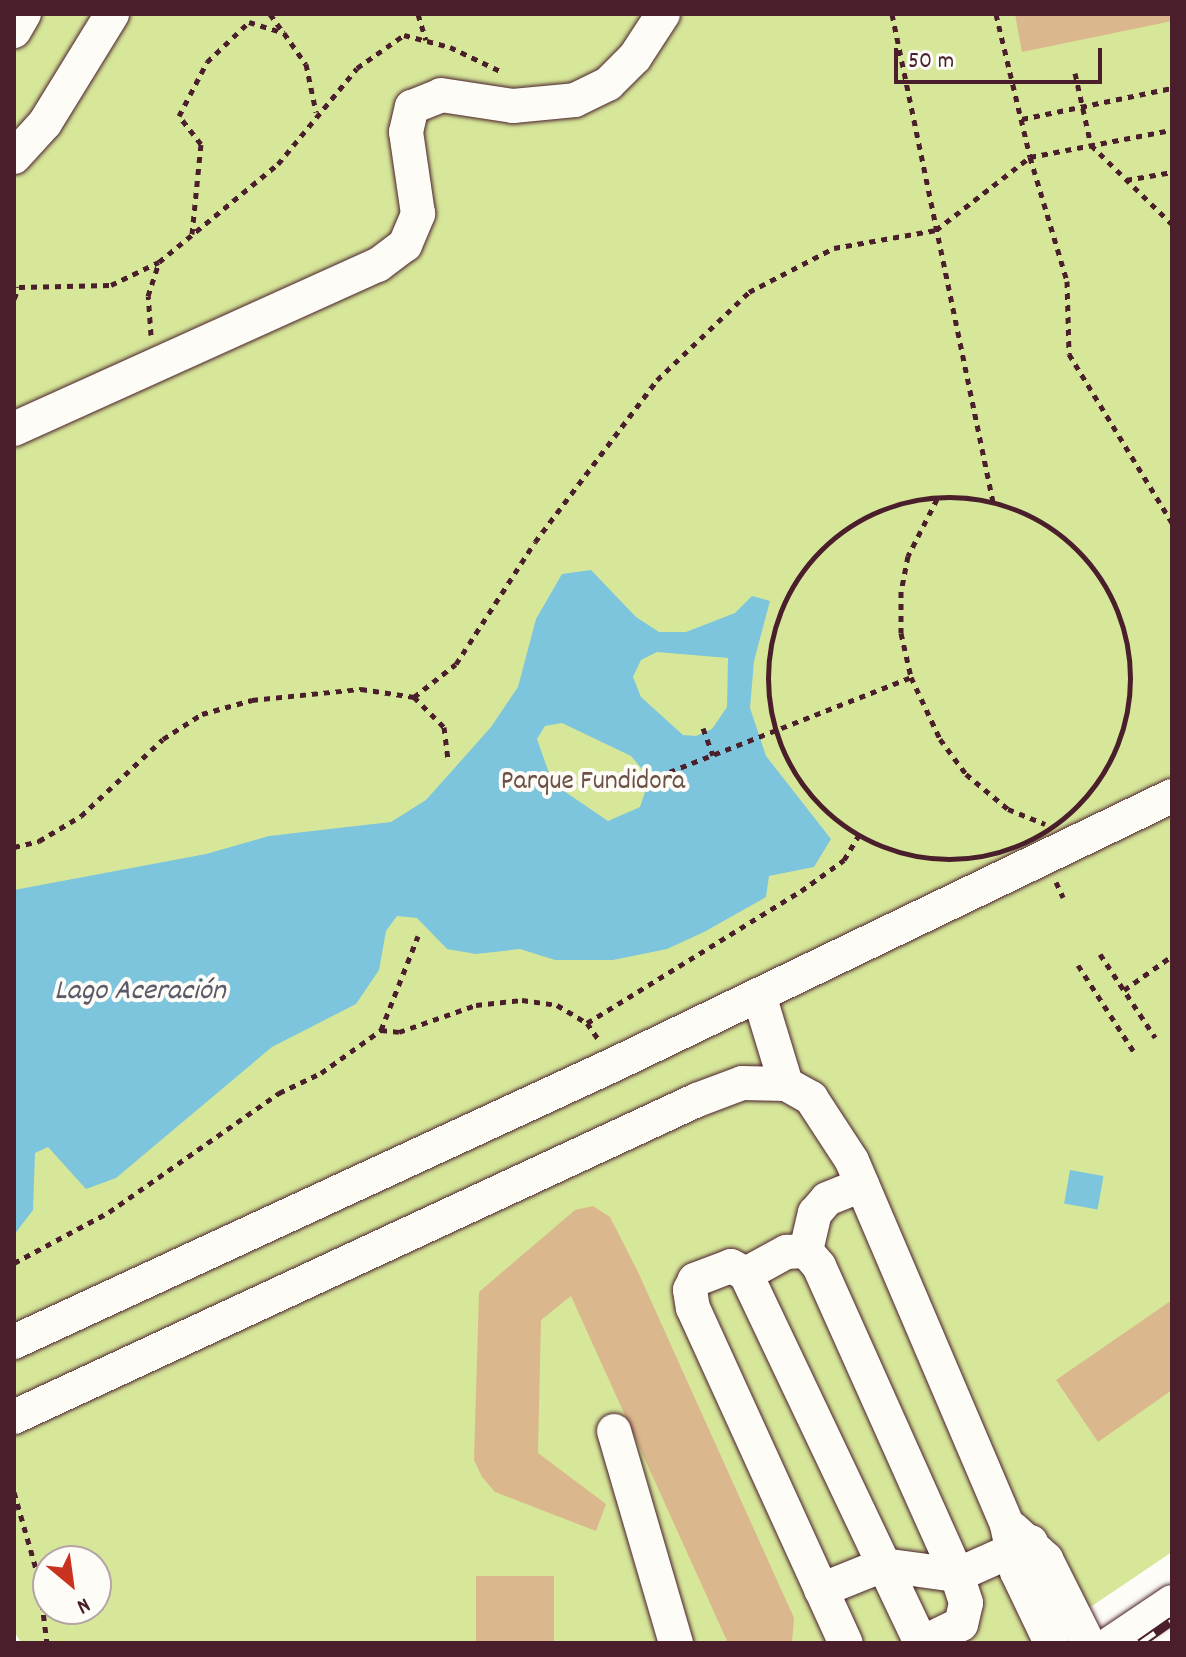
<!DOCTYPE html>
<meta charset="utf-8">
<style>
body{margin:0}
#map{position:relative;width:1186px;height:1657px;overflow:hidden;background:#fdfcf7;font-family:Dekko,sans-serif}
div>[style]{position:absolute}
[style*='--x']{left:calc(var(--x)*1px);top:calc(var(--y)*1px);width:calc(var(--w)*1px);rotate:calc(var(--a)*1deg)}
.green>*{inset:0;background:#d7e79a}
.water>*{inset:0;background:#7cc5dd;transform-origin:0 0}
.building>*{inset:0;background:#dab78c;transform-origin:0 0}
.path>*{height:5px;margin-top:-2.5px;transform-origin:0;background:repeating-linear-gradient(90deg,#4a1f2b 0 6px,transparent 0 12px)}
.path>.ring{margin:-2.5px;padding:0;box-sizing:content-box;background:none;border:5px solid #4a1f2b;border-radius:50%}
.roads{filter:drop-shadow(0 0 2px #4a1f2b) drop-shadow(0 0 2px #4a1f2b)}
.minor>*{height:34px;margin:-17px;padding:0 17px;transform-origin:17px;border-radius:17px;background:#fdfcf7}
.rail>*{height:9px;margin-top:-4.5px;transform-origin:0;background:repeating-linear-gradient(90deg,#fdfcf7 0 18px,#4a1f2b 0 36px);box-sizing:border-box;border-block:2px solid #4a1f2b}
span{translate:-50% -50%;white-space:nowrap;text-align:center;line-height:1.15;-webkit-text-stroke:8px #fdfcf7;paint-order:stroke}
.park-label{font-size:28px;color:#6d5147}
.water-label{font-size:30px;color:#5c5969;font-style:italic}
.frame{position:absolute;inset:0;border:16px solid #4a1f2b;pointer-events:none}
.north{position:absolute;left:32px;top:1545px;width:80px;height:80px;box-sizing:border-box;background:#fdfcf7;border:2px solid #b5a4a5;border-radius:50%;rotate:151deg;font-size:22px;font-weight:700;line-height:32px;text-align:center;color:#4a1f2b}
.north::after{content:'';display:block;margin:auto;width:28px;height:36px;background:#c8321e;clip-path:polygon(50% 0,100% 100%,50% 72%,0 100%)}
.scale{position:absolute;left:894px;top:48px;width:208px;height:36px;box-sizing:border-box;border:4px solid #4a1f2b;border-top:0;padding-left:10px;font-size:24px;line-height:28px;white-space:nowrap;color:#4a1f2b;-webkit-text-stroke:6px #fdfcf7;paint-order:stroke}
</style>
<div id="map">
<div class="green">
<div style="clip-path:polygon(evenodd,14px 14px,1172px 14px,1172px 1552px,1037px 1643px,21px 1643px,14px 1631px,14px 14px,48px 1561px,96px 1561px,96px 1609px,48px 1609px,48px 1561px)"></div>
</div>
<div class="water">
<div style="clip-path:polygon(evenodd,591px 570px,636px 617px,659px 632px,686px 632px,735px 613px,752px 596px,770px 601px,754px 661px,750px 708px,766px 756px,831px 839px,814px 867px,769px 876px,766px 897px,704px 932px,667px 949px,613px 960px,555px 960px,520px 949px,476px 954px,447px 949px,417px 918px,397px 916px,386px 931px,379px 970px,356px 1004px,272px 1047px,116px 1178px,86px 1189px,48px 1147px,35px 1153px,33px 1210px,14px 1235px,14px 890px,206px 854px,269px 836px,391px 822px,426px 800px,491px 727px,518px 687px,536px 619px,562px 574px,591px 570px,657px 652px,728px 658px,727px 707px,712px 729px,696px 736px,683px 735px,641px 697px,633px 677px,641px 660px,657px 652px,591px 570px,562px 723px,631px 756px,642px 769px,646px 789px,640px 807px,608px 821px,561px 789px,549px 773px,537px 739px,545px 726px,562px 723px)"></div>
<div style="left:1070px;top:1170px;width:34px;height:34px;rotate:10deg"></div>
</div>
<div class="building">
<div style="clip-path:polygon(1015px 14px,1172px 14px,1172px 21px,1022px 52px)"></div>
<div style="clip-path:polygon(593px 1206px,610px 1217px,638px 1272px,794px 1618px,792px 1643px,728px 1643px,571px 1296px,541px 1320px,538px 1453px,606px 1504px,596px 1531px,495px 1492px,482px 1477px,474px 1460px,479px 1292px,575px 1210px)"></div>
<div style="clip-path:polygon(1172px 1300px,1172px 1390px,1098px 1442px,1056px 1380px)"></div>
<div style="left:554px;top:1576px;width:67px;height:78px;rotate:90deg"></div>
</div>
<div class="path">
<div style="--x:270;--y:14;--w:22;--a:54"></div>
<div style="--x:418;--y:14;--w:27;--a:73"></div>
<div style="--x:892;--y:14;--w:499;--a:78.3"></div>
<div style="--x:996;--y:14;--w:147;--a:76.6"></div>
<div style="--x:1030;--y:157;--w:145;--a:-10.8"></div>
<div style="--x:1075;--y:73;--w:74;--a:77.5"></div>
<div style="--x:1091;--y:145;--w:113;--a:44.3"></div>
<div style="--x:1022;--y:119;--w:153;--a:-11.7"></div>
<div style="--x:1126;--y:180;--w:47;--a:-9.9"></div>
<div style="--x:192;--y:234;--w:90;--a:-84.3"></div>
<div style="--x:201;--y:144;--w:36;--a:-128"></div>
<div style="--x:179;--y:116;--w:61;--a:-62.6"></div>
<div style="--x:207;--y:62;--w:58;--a:-43.6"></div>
<div style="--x:249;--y:22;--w:37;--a:17"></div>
<div style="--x:284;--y:33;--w:38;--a:55"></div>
<div style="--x:306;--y:64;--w:49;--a:78.2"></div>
<div style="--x:14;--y:299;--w:13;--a:-67"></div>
<div style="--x:19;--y:287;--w:92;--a:-1.2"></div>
<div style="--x:111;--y:285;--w:53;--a:-25.6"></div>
<div style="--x:159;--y:262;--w:154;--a:-39.5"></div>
<div style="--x:278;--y:164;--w:124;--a:-50.5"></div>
<div style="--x:357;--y:68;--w:57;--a:-35.1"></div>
<div style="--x:404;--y:35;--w:48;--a:14.6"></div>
<div style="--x:450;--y:47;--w:55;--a:25.6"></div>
<div style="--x:151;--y:335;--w:39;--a:-94"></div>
<div style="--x:148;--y:296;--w:35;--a:-72"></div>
<div class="ring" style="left:768px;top:497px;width:357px;height:357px"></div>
<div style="--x:937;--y:499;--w:64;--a:117"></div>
<div style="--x:908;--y:556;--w:36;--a:101"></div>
<div style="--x:901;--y:591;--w:42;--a:90"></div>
<div style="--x:901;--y:633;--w:45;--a:77.2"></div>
<div style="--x:911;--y:677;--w:68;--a:64.9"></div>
<div style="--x:940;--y:739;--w:44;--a:53.4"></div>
<div style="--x:966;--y:774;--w:55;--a:39.8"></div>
<div style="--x:1008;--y:809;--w:40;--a:22"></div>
<div style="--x:414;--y:697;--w:53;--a:-38.2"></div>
<div style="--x:456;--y:664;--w:145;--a:-57.1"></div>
<div style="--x:535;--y:542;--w:203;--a:-53"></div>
<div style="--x:657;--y:380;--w:127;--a:-43.7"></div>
<div style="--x:749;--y:292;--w:96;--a:-27.4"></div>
<div style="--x:834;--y:248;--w:104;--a:-10"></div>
<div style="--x:936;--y:230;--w:119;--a:-37.8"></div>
<div style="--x:1030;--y:157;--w:129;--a:73.4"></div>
<div style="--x:1067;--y:281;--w:73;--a:88.4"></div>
<div style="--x:1069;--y:354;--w:198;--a:58.6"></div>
<div style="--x:703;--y:728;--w:29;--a:70"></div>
<div style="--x:636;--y:785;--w:295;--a:-21.4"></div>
<div style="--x:14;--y:847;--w:26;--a:-13"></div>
<div style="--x:39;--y:841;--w:49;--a:-30.8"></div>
<div style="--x:81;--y:816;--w:112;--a:-43.2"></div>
<div style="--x:163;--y:739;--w:46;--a:-32.7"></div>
<div style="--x:202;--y:714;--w:52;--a:-15.6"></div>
<div style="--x:252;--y:700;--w:110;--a:-5.8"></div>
<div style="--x:361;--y:689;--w:54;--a:8.6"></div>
<div style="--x:414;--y:697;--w:42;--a:45"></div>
<div style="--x:444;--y:727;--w:34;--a:83"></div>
<div style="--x:1056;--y:882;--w:17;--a:65"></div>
<div style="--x:1100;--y:954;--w:100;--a:56.5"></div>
<div style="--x:1078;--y:965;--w:103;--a:57.2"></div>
<div style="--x:1124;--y:990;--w:59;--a:-35.3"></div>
<div style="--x:587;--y:1023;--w:251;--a:-31.7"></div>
<div style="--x:801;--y:891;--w:53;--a:-35.8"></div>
<div style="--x:844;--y:860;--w:29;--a:-59"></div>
<div style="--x:381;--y:1030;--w:101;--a:-68.5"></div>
<div style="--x:14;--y:1263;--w:108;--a:-28.2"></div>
<div style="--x:109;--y:1212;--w:208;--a:-35"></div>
<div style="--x:279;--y:1093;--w:47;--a:-25.5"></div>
<div style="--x:321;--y:1073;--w:74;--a:-35.6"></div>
<div style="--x:381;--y:1030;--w:18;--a:6"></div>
<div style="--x:399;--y:1032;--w:82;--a:-19.3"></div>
<div style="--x:476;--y:1005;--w:46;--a:-6.2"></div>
<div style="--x:522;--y:1000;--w:35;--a:8"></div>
<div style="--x:557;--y:1005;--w:35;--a:31"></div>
<div style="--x:587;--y:1023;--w:21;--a:55"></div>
<div style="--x:14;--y:1492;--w:91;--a:74"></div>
<div style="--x:39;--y:1579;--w:64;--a:82.9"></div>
</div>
<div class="roads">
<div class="minor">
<div style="--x:14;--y:31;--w:20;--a:-60"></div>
<div style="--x:14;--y:157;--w:46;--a:-47.6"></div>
<div style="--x:45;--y:123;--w:128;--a:-58.4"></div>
<div style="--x:14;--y:429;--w:399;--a:-24.3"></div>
<div style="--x:378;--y:265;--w:34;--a:-37"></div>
<div style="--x:405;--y:245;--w:34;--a:-67"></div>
<div style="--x:418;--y:214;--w:83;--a:-98.3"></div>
<div style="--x:406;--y:132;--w:26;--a:-77"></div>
<div style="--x:412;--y:107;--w:31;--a:-22"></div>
<div style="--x:441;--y:95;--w:73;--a:8.7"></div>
<div style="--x:513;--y:106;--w:62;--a:-5.5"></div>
<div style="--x:575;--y:100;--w:37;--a:-26"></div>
<div style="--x:608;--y:84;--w:38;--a:-45"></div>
<div style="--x:635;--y:57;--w:51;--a:-56.9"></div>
<div style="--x:759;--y:995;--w:93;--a:73.1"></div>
<div style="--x:806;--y:1251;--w:39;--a:-77"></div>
<div style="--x:815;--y:1213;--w:18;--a:-49"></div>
<div style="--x:827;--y:1199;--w:38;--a:-22"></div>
<div style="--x:746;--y:1274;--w:17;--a:-152"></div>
<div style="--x:731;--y:1266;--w:39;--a:159"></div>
<div style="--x:695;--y:1280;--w:11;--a:117"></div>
<div style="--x:690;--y:1290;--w:18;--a:81"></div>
<div style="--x:693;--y:1308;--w:368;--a:65.5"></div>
<div style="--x:14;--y:1342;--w:660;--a:-24.82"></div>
<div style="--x:613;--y:1065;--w:620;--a:-25.7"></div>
<div style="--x:14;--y:1417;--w:753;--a:-24.9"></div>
<div style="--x:697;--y:1100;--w:48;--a:-20.7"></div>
<div style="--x:742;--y:1083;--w:44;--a:1.3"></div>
<div style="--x:786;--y:1084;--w:29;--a:29"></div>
<div style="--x:811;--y:1098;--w:75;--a:56.9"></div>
<div style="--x:852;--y:1161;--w:396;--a:66.9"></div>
<div style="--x:1007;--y:1525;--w:48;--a:78"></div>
<div style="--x:1017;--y:1572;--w:79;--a:64.4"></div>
<div style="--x:614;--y:1431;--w:221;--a:73.7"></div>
<div style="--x:1013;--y:1529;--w:45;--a:42.3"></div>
<div style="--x:1046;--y:1559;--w:94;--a:63.4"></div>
<div style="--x:821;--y:1590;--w:67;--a:-22"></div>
<div style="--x:883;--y:1565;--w:75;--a:7.7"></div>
<div style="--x:957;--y:1575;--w:81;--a:-24"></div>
<div style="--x:921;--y:1643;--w:408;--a:-115.4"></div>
<div style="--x:746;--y:1274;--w:46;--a:-28.8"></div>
<div style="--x:786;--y:1252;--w:20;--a:-3"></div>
<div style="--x:806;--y:1251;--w:20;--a:49"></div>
<div style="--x:819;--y:1266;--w:338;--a:65.9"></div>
<div style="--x:957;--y:1575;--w:29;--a:72"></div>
<div style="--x:966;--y:1603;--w:22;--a:103"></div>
<div style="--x:961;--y:1624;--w:43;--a:154"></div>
<div style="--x:1111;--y:1643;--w:73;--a:-33.9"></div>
</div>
</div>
<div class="rail">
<div style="--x:1140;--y:1643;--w:39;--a:-35"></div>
</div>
<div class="park-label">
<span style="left:593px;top:783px">Parque Fundidora</span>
</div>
<div class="water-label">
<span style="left:140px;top:993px">Lago Aceración</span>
</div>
<div class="frame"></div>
<div class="north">N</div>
<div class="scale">50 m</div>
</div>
